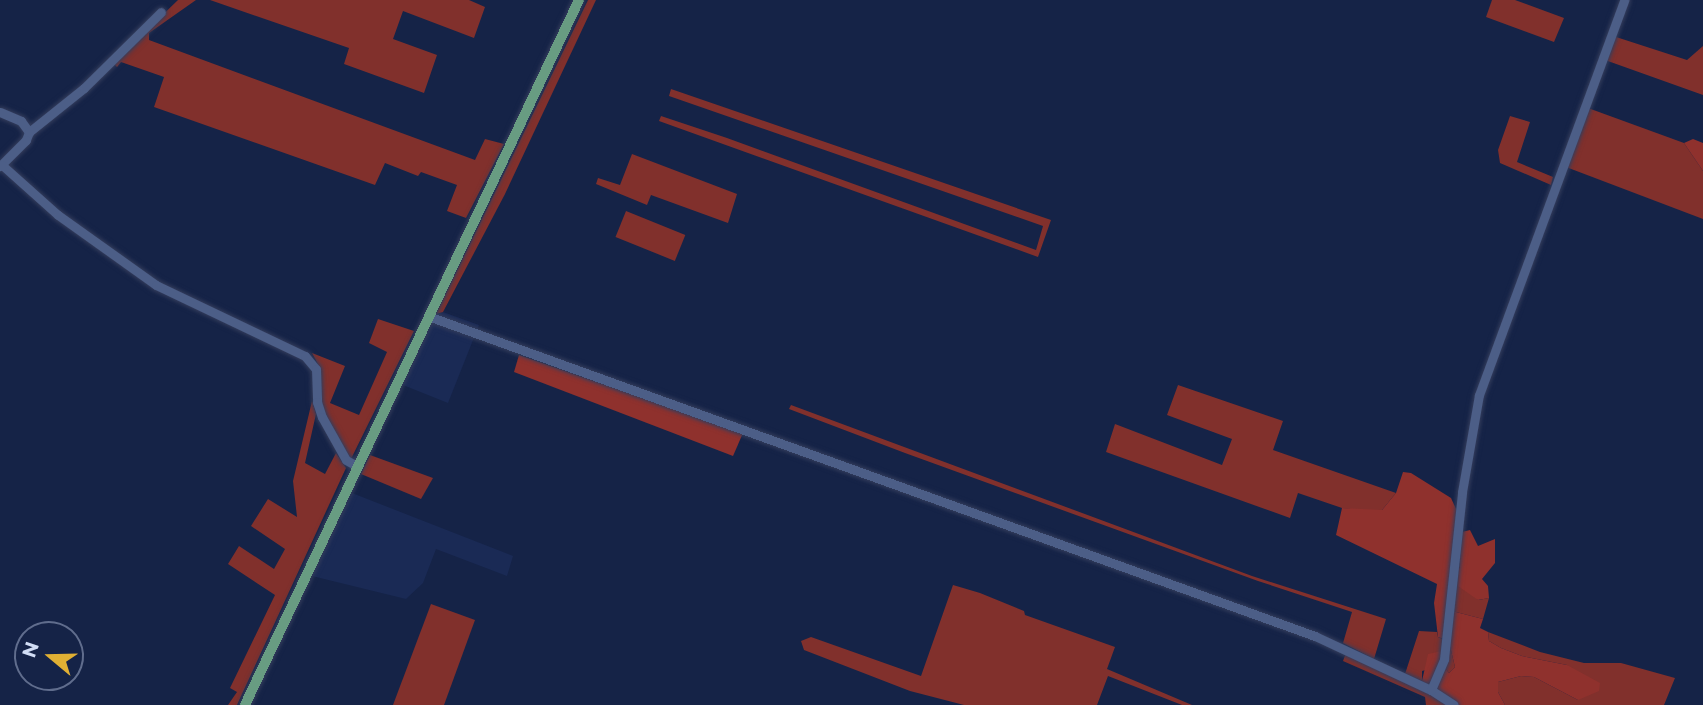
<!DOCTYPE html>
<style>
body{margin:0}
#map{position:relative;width:1703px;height:705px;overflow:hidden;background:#152347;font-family:Montserrat,sans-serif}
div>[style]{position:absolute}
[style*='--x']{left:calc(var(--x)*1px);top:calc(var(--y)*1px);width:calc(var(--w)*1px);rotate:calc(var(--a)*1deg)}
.built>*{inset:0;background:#1a2a55}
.green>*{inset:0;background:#81302c;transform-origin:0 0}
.forest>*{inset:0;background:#8f312d}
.roads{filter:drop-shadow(0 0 2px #343d5c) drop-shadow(0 0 2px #343d5c)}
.minor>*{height:9px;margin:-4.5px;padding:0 4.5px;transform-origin:4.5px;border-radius:4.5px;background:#4c5e87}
.major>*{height:10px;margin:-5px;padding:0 5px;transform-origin:5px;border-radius:5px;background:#689c82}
span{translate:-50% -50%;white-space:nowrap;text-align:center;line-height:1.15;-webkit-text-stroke:5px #152347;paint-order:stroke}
.north{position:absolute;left:14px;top:621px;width:70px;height:70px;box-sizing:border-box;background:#152347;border:2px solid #606d8d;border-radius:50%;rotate:289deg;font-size:19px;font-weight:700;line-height:28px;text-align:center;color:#d1ddf5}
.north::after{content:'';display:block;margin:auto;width:24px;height:32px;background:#e0b034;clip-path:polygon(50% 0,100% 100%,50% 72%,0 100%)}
</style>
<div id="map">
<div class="built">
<div style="clip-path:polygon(443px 312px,479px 325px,448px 403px,403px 385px,436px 314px)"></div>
<div style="clip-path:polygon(352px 493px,513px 556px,507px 576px,436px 549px,423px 583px,406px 599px,312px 576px)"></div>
</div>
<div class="green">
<div style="clip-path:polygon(178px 0,196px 0,149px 33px,149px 40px,475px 160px,485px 139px,504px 144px,466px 218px,447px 211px,457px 185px,421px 172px,418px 176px,385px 163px,375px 185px,154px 107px,164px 77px,121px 62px,117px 67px,113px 63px)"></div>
<div style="clip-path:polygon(210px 0,469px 0,485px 7px,474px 38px,403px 11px,393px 39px,437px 55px,424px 93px,344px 64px,349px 48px)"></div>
<div style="clip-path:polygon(588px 0,596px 0,505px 194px,443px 312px,436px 314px)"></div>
<div style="clip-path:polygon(1492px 0,1515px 0,1564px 18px,1554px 42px,1486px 17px)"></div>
<div style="clip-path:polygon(1613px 36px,1687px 60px,1703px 46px,1703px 95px,1605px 60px)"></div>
<div style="clip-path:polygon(671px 89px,1051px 220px,1038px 257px,659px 121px,661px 116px,727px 138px,1036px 250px,1043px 226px,669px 96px)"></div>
<div style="clip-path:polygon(1588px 108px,1684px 143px,1703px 171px,1703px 219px,1566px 167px)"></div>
<div style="clip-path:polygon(1510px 116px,1530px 122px,1517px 162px,1553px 177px,1551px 185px,1500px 163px,1498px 150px)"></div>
<div style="clip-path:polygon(632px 154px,737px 194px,728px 223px,651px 195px,647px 205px,596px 184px,598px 178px,620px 185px)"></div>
<div style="left:626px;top:211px;width:64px;height:28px;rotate:22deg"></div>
<div style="clip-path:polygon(378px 319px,414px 331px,351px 459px,325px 416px,320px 400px,320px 368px,312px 353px,345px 366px,330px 403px,359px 415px,387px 352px,369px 343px)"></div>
<div style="clip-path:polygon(1178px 385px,1283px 421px,1273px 450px,1396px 493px,1382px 510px,1369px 511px,1342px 508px,1298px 493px,1290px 518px,1106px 452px,1115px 424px,1222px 465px,1232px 439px,1167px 415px)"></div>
<div style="clip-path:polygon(312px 401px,316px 414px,305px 463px,325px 474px,336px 453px,346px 468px,237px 705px,228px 705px,237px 692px,230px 688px,275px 595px,228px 564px,239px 546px,274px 569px,285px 549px,251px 526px,268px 499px,297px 517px,293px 481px)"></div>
<div style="clip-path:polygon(791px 405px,1252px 576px,1386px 619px,1374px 659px,1343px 643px,1352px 612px,1258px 581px,905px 453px,789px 409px)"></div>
<div style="clip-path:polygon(370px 455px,433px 478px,421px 499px,361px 474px)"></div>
<div style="clip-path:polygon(1457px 564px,1478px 600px,1489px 598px,1483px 619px,1452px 611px)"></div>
<div style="clip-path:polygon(953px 585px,980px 593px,1024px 611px,1025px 615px,1115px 647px,1107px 669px,1192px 705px,1182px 705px,1108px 676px,1097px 705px,964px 705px,910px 691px,804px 650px,801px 641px,811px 637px,921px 676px)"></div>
<div style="clip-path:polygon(431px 604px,475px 620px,444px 705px,393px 705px)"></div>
<div style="clip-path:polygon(1419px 631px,1437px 632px,1438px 637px,1449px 642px,1455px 667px,1449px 673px,1443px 665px,1422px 671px,1422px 681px,1405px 674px)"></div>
<div style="clip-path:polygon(1488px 632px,1540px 652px,1584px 663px,1621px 663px,1675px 678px,1664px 705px,1505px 705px,1498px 692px,1498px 682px,1521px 676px,1534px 677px,1578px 700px,1567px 665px,1522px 656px,1501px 648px,1489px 641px)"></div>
<div style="clip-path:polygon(1346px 653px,1441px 699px,1448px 705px,1426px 705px,1425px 697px,1343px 661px)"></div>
</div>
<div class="forest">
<div style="clip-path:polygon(1693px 139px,1703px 143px,1703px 171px,1684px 143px)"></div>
<div style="clip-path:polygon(519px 355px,743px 433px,733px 456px,514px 372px)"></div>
<div style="clip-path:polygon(1403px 472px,1411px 473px,1451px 498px,1457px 511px,1444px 639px,1438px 637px,1434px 603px,1437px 584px,1336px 535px,1342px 508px,1382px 510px,1396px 493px)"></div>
<div style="clip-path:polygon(1470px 530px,1478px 546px,1495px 539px,1495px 563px,1482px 579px,1488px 586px,1489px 598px,1478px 600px,1458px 586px,1462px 532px)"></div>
<div style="clip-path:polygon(1452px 611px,1483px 619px,1480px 628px,1488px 632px,1489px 641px,1501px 648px,1522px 656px,1567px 665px,1600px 683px,1599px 691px,1578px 700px,1534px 677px,1521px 676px,1498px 682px,1498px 692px,1505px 705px,1458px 705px,1422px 681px,1428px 654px,1442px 651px,1443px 665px,1449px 673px,1455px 667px,1449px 642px)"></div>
</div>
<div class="roads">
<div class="minor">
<div style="--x:0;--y:112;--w:23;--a:23"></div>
<div style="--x:21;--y:121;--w:14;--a:54"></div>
<div style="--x:29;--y:132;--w:9;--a:111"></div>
<div style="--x:26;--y:140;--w:37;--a:135"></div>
<div style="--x:29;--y:132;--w:70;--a:-38.7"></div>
<div style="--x:84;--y:88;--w:108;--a:-44.6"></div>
<div style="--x:2;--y:165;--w:75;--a:41.8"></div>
<div style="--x:58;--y:215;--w:120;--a:35.5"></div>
<div style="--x:156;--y:285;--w:165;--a:25.5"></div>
<div style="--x:305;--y:356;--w:17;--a:50"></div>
<div style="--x:316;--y:369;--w:33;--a:88"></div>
<div style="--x:317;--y:402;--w:16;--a:72"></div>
<div style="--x:322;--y:417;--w:49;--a:60.8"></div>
<div style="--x:346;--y:460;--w:13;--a:29"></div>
<div style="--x:428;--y:316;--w:943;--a:19.84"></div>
<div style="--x:1315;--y:636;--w:128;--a:25"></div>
<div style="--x:1431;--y:690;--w:27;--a:33"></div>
<div style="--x:1431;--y:690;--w:34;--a:-67"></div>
<div style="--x:1444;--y:659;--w:168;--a:-83.8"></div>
<div style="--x:1462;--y:492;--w:98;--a:-80.1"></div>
<div style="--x:1479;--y:395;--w:421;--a:-69.8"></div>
</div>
<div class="major">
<div style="--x:245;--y:705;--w:780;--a:-64.65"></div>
</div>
</div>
<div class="north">N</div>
</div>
